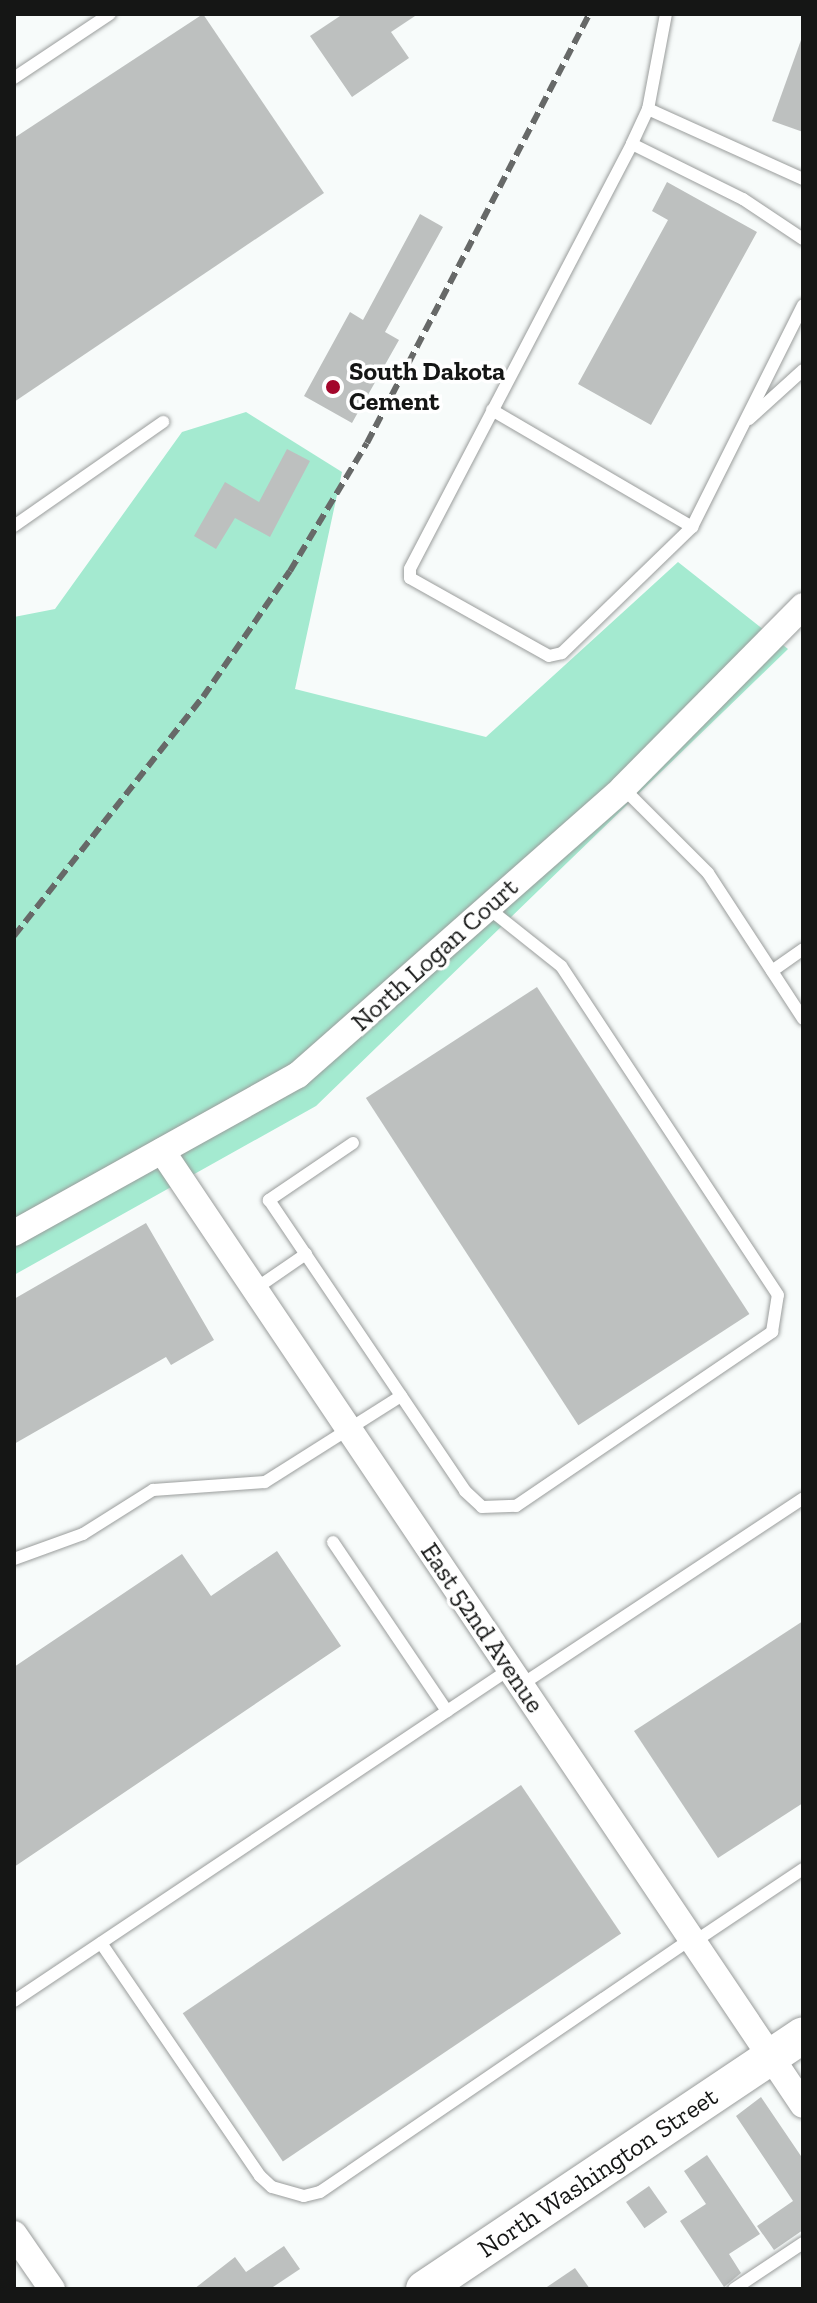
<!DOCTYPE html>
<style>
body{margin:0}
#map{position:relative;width:817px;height:2303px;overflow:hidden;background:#f7fbfa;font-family:"Zilla Slab",serif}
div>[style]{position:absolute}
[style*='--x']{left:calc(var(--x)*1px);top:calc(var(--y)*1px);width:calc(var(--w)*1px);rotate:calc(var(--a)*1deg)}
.green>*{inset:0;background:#a4ead0}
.building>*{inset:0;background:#bdc0bf;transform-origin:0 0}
.roads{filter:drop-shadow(0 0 2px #9a9d9c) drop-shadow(0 0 2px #9a9d9c)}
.service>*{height:12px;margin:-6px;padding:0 6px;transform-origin:6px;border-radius:6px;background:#fff}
.minor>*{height:26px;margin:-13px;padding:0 13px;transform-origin:13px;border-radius:13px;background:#fff}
.secondary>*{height:36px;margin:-18px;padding:0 18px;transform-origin:18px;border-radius:18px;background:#fff}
.rail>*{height:6px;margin-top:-3px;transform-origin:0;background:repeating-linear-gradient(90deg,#676968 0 12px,transparent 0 18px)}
.dots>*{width:22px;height:22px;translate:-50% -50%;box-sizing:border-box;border:4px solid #fff;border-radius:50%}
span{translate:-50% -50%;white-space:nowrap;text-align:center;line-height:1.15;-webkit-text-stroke:7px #fff;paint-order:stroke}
.poi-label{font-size:26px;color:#151615;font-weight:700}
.left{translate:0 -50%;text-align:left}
.street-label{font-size:26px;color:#151615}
.frame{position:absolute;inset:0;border:16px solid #151615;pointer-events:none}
</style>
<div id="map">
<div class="green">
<div style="clip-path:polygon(246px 412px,342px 472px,295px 689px,486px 737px,678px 562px,788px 649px,316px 1106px,14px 1275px,14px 617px,55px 609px,182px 432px)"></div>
</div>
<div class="building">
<div style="clip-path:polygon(203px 14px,324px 193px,14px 402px,14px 138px)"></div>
<div style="clip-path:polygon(343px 14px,418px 14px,391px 32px,409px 58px,352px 97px,310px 36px)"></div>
<div style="clip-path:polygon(801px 40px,803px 41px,803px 132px,772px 121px)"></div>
<div style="clip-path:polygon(667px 182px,757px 232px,651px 425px,578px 384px,668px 220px,652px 211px)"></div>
<div style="clip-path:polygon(420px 214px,443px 227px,385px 332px,399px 340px,352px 423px,304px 396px,350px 312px,363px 320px)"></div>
<div style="clip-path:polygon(287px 449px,310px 461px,270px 537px,235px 518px,216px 549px,194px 536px,225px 482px,259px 502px)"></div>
<div style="left:537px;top:987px;width:390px;height:204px;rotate:57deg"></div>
<div style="clip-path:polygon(146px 1223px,214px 1340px,171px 1365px,166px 1357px,14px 1444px,14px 1299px)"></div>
<div style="clip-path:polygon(277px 1551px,341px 1646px,14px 1867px,14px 1667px,182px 1554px,211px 1596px)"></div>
<div style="clip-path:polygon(803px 1621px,803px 1803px,718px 1858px,634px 1731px)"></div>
<div style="left:521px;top:1785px;width:179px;height:408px;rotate:56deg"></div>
<div style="clip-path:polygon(761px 2097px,803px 2159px,803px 2230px,774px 2250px,757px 2226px,793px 2201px,736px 2116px)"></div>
<div style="clip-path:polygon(707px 2155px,760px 2234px,729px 2254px,741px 2273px,724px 2287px,680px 2221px,706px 2204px,684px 2171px)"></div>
<div style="left:649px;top:2186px;width:32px;height:28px;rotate:55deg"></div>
<div style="clip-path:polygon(284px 2246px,300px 2269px,270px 2289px,194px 2289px,235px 2257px,246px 2272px)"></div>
<div style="clip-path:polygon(575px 2268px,590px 2289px,544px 2289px)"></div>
</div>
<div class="roads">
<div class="service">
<div style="--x:666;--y:14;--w:97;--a:100.7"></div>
<div style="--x:648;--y:109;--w:38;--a:115"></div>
<div style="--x:632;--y:144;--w:479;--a:117.6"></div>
<div style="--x:410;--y:569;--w:9;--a:90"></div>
<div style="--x:410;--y:578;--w:159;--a:29.3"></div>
<div style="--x:549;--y:656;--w:13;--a:-13"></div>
<div style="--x:562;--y:653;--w:181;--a:-44.1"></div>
<div style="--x:692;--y:527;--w:248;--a:-63.4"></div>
<div style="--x:14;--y:78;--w:115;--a:-33.7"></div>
<div style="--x:648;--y:109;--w:170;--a:24.3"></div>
<div style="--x:632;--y:144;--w:124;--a:26.4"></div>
<div style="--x:743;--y:199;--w:72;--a:33.7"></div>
<div style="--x:492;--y:410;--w:232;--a:30.3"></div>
<div style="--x:749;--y:419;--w:73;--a:-42.2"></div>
<div style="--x:14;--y:526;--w:182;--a:-34.9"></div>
<div style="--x:623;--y:788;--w:120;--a:45"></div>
<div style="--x:708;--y:873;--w:174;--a:56.9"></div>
<div style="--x:772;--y:971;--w:38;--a:-35"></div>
<div style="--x:353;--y:1143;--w:102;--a:145.8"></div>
<div style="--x:269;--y:1200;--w:351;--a:56"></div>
<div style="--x:465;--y:1491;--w:23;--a:43"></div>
<div style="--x:482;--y:1507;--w:34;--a:-2"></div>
<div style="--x:516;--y:1506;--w:310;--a:-34.2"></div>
<div style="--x:772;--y:1332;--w:37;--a:-81"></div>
<div style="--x:778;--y:1295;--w:394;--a:-123.4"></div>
<div style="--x:561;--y:966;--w:93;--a:-141.5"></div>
<div style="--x:255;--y:1289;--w:62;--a:-34.5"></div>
<div style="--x:333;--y:1542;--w:204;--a:56"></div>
<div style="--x:14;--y:1559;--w:73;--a:-19.9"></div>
<div style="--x:83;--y:1534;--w:83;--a:-32.2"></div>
<div style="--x:153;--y:1490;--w:112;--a:-4.1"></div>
<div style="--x:265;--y:1482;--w:161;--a:-32.3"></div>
<div style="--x:521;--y:1685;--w:338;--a:-33.5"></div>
<div style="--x:694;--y:1942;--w:131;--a:-33.8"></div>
<div style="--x:101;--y:1943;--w:282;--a:55.7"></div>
<div style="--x:260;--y:2176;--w:16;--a:43"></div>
<div style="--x:272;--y:2187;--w:33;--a:16"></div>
<div style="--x:304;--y:2196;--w:16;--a:-14"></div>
<div style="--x:320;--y:2192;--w:449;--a:-34.3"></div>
<div style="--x:14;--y:2001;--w:597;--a:-33.8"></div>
<div style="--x:734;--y:2289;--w:83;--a:-33.7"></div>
</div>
<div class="minor">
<div style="--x:162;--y:1151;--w:1149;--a:56.1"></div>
<div style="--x:14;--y:1233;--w:325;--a:-29.1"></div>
<div style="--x:298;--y:1075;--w:434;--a:-41.4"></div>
<div style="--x:623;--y:788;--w:256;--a:-45.3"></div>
<div style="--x:14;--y:2234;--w:67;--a:55.4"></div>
</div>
<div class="secondary">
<div style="--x:424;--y:2289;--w:456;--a:-33.8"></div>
</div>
</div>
<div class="rail">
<div style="--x:14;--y:936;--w:305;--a:-51.7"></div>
<div style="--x:203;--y:697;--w:153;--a:-55.4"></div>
<div style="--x:290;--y:571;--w:149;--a:-59"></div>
<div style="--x:367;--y:443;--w:483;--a:-62.6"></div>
</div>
<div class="dots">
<div style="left:333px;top:387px;background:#a3062b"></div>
</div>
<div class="poi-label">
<span class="left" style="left:349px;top:387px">South Dakota<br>Cement</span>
</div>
<div class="street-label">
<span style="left:435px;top:955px;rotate:-42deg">North Logan Court</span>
<span style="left:482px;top:1628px;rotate:56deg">East 52nd Avenue</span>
<span style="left:598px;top:2173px;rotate:-34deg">North Washington Street</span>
</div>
<div class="frame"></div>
</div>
